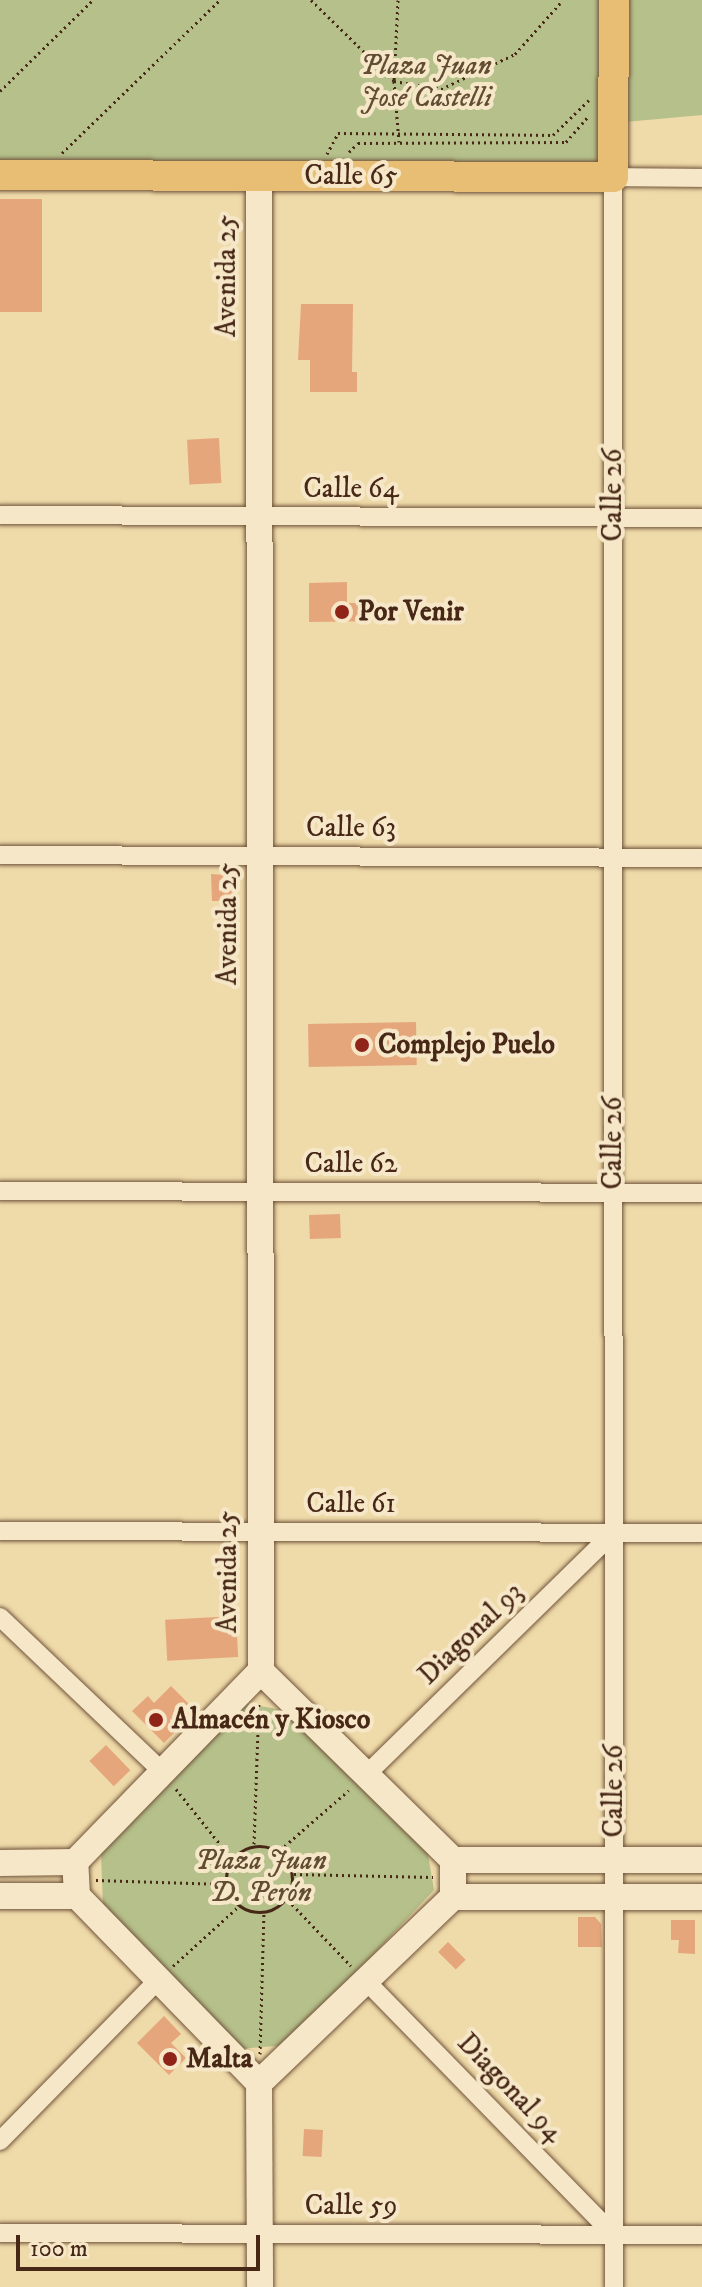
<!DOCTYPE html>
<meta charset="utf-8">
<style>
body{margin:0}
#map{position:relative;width:702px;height:2287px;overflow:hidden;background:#efdaa9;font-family:"IM FELL DW Pica",serif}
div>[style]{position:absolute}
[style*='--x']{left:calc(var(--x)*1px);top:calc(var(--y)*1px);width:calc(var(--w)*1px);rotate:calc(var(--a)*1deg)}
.green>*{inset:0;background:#b5c08b}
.building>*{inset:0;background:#e5a67c;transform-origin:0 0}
.path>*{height:3px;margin-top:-1.5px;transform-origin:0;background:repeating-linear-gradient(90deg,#472716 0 2px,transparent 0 6px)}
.path>.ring{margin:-1.5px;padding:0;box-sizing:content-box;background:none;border:3px solid #472716;border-radius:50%}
.roads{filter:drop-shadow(0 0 2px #71543b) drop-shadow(0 0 2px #71543b)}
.street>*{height:18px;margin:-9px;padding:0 9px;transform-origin:9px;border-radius:9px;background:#f5e7c7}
.secondary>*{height:26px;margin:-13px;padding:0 13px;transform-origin:13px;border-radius:13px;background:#f5e7c7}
.primary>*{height:30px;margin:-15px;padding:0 15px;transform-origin:15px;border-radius:15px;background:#e8bd74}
.dots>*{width:22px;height:22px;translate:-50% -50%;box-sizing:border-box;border:4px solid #f5e7c7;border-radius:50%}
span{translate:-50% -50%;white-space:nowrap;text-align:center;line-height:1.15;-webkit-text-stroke:8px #f5e7c7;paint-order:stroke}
.park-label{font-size:28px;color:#624d33;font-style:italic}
.street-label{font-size:28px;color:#472716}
.poi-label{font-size:28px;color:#472716;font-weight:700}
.left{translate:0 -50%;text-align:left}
.scale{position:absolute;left:16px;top:2235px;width:244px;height:36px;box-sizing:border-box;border:4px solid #472716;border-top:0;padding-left:10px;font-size:24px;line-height:28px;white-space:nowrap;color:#472716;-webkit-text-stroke:6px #f5e7c7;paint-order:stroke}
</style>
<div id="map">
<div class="green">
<div style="clip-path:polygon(0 0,702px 0,702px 115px,603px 124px,603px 166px,0 163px)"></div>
<div style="clip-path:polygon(243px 1703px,283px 1710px,427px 1849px,434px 1890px,288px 2045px,239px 2049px,103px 1906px,101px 1853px)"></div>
</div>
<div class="building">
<div style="left:0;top:199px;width:42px;height:113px"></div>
<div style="clip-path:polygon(301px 304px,353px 304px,352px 372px,357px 372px,357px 392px,310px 392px,310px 360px,298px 360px)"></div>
<div style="left:219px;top:438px;width:45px;height:32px;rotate:87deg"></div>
<div style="clip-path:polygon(347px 582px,347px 603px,376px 603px,376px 621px,309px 622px,309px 583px)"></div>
<div style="clip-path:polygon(211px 874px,225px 875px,235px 886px,236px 901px,212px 901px)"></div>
<div style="left:416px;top:1022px;width:43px;height:108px;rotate:89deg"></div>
<div style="left:340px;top:1214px;width:24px;height:31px;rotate:88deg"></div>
<div style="left:236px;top:1616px;width:41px;height:71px;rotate:87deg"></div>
<div style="clip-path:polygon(171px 1686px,196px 1711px,164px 1743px,132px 1711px,148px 1696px,154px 1703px)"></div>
<div style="left:106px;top:1745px;width:35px;height:23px;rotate:46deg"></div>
<div style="clip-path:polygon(578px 1917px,595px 1917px,601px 1924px,602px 1947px,578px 1947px)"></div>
<div style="clip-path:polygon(671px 1920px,695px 1920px,695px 1954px,678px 1953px,679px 1940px,671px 1940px)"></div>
<div style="left:448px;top:1942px;width:25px;height:14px;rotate:45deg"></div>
<div style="clip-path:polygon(164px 2016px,181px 2034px,171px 2043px,186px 2058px,169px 2075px,137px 2043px)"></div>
<div style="left:304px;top:2129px;width:19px;height:27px;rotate:3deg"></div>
</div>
<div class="path">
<div style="--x:311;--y:0;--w:116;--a:44.3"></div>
<div style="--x:394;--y:81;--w:48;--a:9.7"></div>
<div style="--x:441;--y:89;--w:82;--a:-25.3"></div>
<div style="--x:515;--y:54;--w:72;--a:-48.4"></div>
<div style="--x:398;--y:0;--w:81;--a:92.8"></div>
<div style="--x:394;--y:81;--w:61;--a:85.3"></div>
<div style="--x:0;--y:91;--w:130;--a:-44.4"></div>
<div style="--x:349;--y:152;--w:13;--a:-45"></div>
<div style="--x:358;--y:143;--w:208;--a:-0.3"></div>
<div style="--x:566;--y:142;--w:35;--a:-49"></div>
<div style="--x:62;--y:153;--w:220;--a:-44.1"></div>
<div style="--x:327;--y:154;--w:24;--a:-62"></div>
<div style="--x:338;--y:133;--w:215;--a:0.5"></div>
<div style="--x:553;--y:135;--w:50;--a:-44.2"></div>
<div style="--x:176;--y:1789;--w:88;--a:51.4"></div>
<div style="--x:254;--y:1844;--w:140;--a:-88"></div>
<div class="ring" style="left:226px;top:1846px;width:63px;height:63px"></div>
<div style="--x:280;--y:1850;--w:91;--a:-41"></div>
<div style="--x:294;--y:1874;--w:139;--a:1.2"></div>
<div style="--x:96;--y:1880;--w:128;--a:1.8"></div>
<div style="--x:288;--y:1900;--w:91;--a:46.3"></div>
<div style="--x:173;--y:1966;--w:88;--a:-42.2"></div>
<div style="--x:260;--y:2054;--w:140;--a:-88.4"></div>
</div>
<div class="roads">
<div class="street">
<div style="--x:0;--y:515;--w:702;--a:0.24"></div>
<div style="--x:0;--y:855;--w:702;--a:0.24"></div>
<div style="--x:0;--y:1191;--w:702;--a:0.16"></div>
<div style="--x:0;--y:1531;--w:702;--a:0.16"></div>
<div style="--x:0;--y:1617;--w:225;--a:43.6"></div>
<div style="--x:367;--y:1774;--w:344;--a:-44.4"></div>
<div style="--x:366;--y:1981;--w:355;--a:45.7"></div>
<div style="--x:0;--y:2141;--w:227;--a:-45.5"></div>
<div style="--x:0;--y:2233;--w:702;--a:0.16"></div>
<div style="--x:614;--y:2287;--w:2110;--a:-90.03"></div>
<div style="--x:613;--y:177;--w:89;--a:0.6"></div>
</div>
<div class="secondary">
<div style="--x:259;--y:176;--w:1495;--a:89.92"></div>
<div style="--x:453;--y:1860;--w:249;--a:0"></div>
<div style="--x:0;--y:1863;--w:75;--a:-0.8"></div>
<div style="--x:0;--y:1896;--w:77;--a:0"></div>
<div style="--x:453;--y:1897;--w:249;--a:0"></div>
<div style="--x:259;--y:2083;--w:269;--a:-43.8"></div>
<div style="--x:453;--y:1897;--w:37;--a:-90"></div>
<div style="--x:453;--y:1860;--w:269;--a:-135.5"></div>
<div style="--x:259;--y:2083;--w:261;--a:-134.2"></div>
<div style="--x:77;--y:1896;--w:34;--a:-93"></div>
<div style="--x:75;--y:1862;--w:267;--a:-45.8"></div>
<div style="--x:259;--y:2083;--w:204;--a:89.7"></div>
</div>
<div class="primary">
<div style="--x:0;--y:175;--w:613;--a:0.19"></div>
<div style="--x:613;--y:177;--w:177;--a:-89.7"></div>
</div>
</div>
<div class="dots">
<div style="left:342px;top:612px;background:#8f2418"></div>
<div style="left:362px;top:1045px;background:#8f2418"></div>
<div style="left:156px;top:1720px;background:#8f2418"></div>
<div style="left:170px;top:2059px;background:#8f2418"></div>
</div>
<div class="park-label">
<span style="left:426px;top:82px">Plaza Juan<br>José Castelli</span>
<span style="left:261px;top:1877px">Plaza Juan<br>D. Perón</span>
</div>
<div class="street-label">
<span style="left:351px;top:176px">Calle 65</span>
<span style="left:227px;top:276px;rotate:-90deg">Avenida 25</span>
<span style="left:351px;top:489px">Calle 64</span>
<span style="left:613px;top:495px;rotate:-90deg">Calle 26</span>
<span style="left:351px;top:828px">Calle 63</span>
<span style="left:228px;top:924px;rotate:-90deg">Avenida 25</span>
<span style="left:613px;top:1143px;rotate:-90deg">Calle 26</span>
<span style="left:351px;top:1164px">Calle 62</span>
<span style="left:351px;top:1504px">Calle 61</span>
<span style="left:228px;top:1572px;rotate:-90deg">Avenida 25</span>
<span style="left:471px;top:1634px;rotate:-44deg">Diagonal 93</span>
<span style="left:614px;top:1791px;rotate:-90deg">Calle 26</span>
<span style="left:510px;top:2088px;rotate:46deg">Diagonal 94</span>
<span style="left:351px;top:2206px">Calle 59</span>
</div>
<div class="poi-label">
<span class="left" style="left:358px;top:612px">Por Venir</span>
<span class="left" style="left:378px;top:1045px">Complejo Puelo</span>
<span class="left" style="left:172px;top:1720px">Almacén y Kiosco</span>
<span class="left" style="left:186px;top:2059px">Malta</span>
</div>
<div class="scale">100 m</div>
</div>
